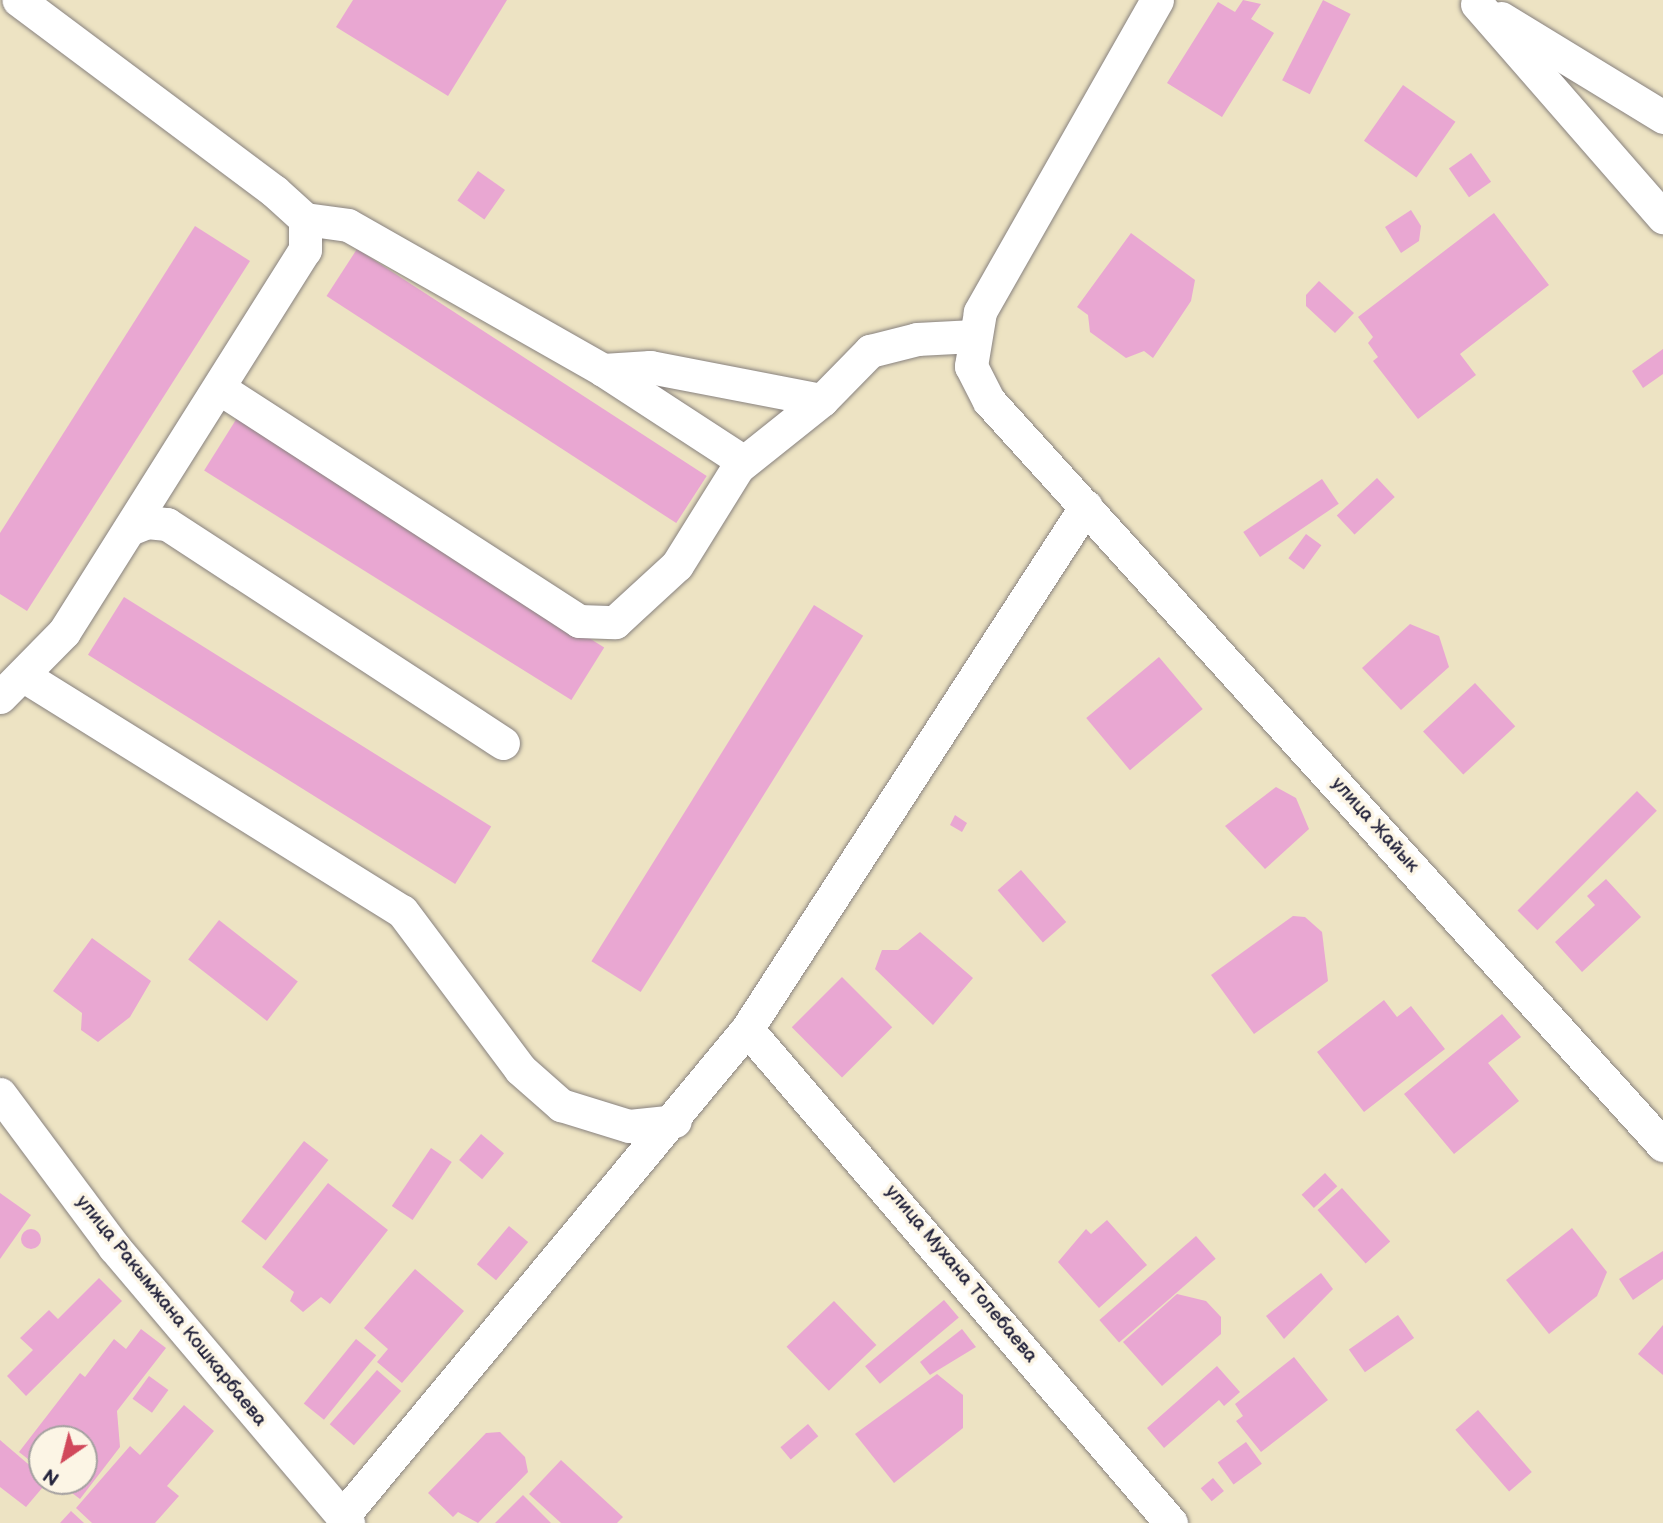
<!DOCTYPE html>
<meta charset="utf-8">
<style>
body{margin:0}
#map{position:relative;width:1663px;height:1523px;overflow:hidden;background:#ede3c3;font-family:"Balsamiq Sans",sans-serif}
div>[style]{position:absolute}
[style*='--x']{left:calc(var(--x)*1px);top:calc(var(--y)*1px);width:calc(var(--w)*1px);rotate:calc(var(--a)*1deg)}
.building>*{inset:0;background:#e9a7d2;transform-origin:0 0}
.round{border-radius:50%}
.roads{filter:drop-shadow(0 0 2px #88827f) drop-shadow(0 0 2px #88827f)}
.minor>*{height:33px;margin:-16.5px;padding:0 16.5px;transform-origin:16.5px;border-radius:16.5px;background:#fff}
span{translate:-50% -50%;white-space:nowrap;text-align:center;line-height:1.15;-webkit-text-stroke:7px #fcf5e5;paint-order:stroke}
.street-label{font-size:19px;color:#22223b}
.north{position:absolute;left:28px;top:1425px;width:70px;height:70px;box-sizing:border-box;background:#fcf5e5;border:2px solid #a5a1a1;border-radius:50%;rotate:215deg;font-size:19px;font-weight:700;line-height:28px;text-align:center;color:#22223b}
.north::after{content:'';display:block;margin:auto;width:24px;height:32px;background:#d1495b;clip-path:polygon(50% 0,100% 100%,50% 72%,0 100%)}
</style>
<div id="map">
<div class="building">
<div style="clip-path:polygon(353px 0,507px 0,448px 96px,336px 27px)"></div>
<div style="clip-path:polygon(1243px 0,1261px 4px,1251px 19px,1274px 33px,1222px 117px,1167px 83px,1218px 2px,1235px 12px)"></div>
<div style="left:1323px;top:0;width:31px;height:90px;rotate:27deg"></div>
<div style="left:1403px;top:85px;width:64px;height:68px;rotate:35deg"></div>
<div style="left:1471px;top:153px;width:35px;height:27px;rotate:55deg"></div>
<div style="left:478px;top:171px;width:33px;height:36px;rotate:35deg"></div>
<div style="clip-path:polygon(1411px 210px,1421px 226px,1419px 241px,1401px 253px,1385px 227px)"></div>
<div style="clip-path:polygon(1494px 213px,1549px 285px,1460px 354px,1476px 375px,1418px 419px,1373px 361px,1378px 357px,1368px 343px,1373px 337px,1358px 317px)"></div>
<div style="clip-path:polygon(195px 226px,250px 261px,27px 611px,0 594px,0 533px)"></div>
<div style="clip-path:polygon(1131px 233px,1195px 280px,1191px 301px,1153px 358px,1144px 351px,1126px 358px,1090px 332px,1088px 315px,1077px 307px)"></div>
<div style="left:357px;top:249px;width:417px;height:56px;rotate:33deg"></div>
<div style="clip-path:polygon(1319px 281px,1354px 313px,1335px 333px,1306px 306px,1306px 295px)"></div>
<div style="clip-path:polygon(1663px 349px,1663px 374px,1643px 388px,1632px 371px)"></div>
<div style="left:237px;top:418px;width:433px;height:62px;rotate:32deg"></div>
<div style="left:1377px;top:478px;width:26px;height:55px;rotate:47deg"></div>
<div style="left:1322px;top:479px;width:30px;height:95px;rotate:56deg"></div>
<div style="left:1306px;top:534px;width:19px;height:30px;rotate:36deg"></div>
<div style="left:124px;top:597px;width:433px;height:68px;rotate:32deg"></div>
<div style="left:814px;top:605px;width:58px;height:420px;rotate:32deg"></div>
<div style="clip-path:polygon(1410px 624px,1439px 636px,1449px 667px,1401px 710px,1362px 668px)"></div>
<div style="left:1159px;top:657px;width:68px;height:95px;rotate:50deg"></div>
<div style="left:1475px;top:683px;width:59px;height:71px;rotate:47deg"></div>
<div style="clip-path:polygon(1276px 787px,1296px 798px,1309px 829px,1265px 869px,1225px 826px)"></div>
<div style="left:1637px;top:791px;width:28px;height:169px;rotate:45deg"></div>
<div style="clip-path:polygon(955px 815px,967px 823px,962px 832px,950px 825px)"></div>
<div style="left:1021px;top:870px;width:69px;height:31px;rotate:49deg"></div>
<div style="clip-path:polygon(1606px 879px,1641px 917px,1582px 972px,1555px 942px,1595px 905px,1587px 896px)"></div>
<div style="clip-path:polygon(1293px 916px,1305px 917px,1322px 932px,1328px 981px,1254px 1034px,1211px 975px)"></div>
<div style="left:219px;top:920px;width:100px;height:50px;rotate:38deg"></div>
<div style="clip-path:polygon(920px 932px,973px 978px,933px 1025px,875px 969px,882px 950px,898px 950px)"></div>
<div style="clip-path:polygon(92px 938px,151px 981px,130px 1017px,98px 1042px,81px 1030px,82px 1013px,53px 991px)"></div>
<div style="left:842px;top:977px;width:71px;height:71px;rotate:45deg"></div>
<div style="clip-path:polygon(1384px 1000px,1397px 1017px,1411px 1006px,1445px 1049px,1364px 1112px,1317px 1052px)"></div>
<div style="clip-path:polygon(1502px 1014px,1521px 1037px,1488px 1063px,1519px 1101px,1454px 1154px,1404px 1094px)"></div>
<div style="left:481px;top:1134px;width:30px;height:34px;rotate:40deg"></div>
<div style="left:304px;top:1141px;width:31px;height:102px;rotate:38deg"></div>
<div style="left:431px;top:1148px;width:25px;height:70px;rotate:34deg"></div>
<div style="left:1325px;top:1173px;width:18px;height:32px;rotate:47deg"></div>
<div style="clip-path:polygon(328px 1183px,388px 1230px,330px 1304px,321px 1297px,303px 1312px,290px 1301px,294px 1292px,262px 1267px)"></div>
<div style="left:1342px;top:1188px;width:72px;height:33px;rotate:48deg"></div>
<div style="clip-path:polygon(0 1193px,31px 1215px,0 1259px)"></div>
<div style="clip-path:polygon(1107px 1220px,1147px 1265px,1099px 1308px,1058px 1262px,1086px 1229px,1091px 1234px)"></div>
<div style="left:509px;top:1226px;width:25px;height:50px;rotate:40deg"></div>
<div style="clip-path:polygon(1572px 1228px,1607px 1272px,1597px 1296px,1549px 1334px,1506px 1280px)"></div>
<div class="round" style="left:21px;top:1229px;width:20px;height:20px"></div>
<div style="left:1196px;top:1236px;width:30px;height:128px;rotate:49deg"></div>
<div style="clip-path:polygon(1663px 1251px,1663px 1279px,1633px 1300px,1619px 1279px)"></div>
<div style="clip-path:polygon(415px 1269px,464px 1311px,402px 1383px,377px 1362px,388px 1349px,364px 1328px)"></div>
<div style="clip-path:polygon(1321px 1273px,1333px 1289px,1284px 1339px,1266px 1316px)"></div>
<div style="clip-path:polygon(99px 1278px,122px 1301px,26px 1396px,7px 1376px,33px 1350px,20px 1338px,49px 1310px,58px 1319px)"></div>
<div style="clip-path:polygon(1177px 1294px,1206px 1301px,1221px 1317px,1221px 1334px,1162px 1386px,1123px 1342px)"></div>
<div style="left:944px;top:1300px;width:23px;height:103px;rotate:50deg"></div>
<div style="left:834px;top:1301px;width:61px;height:66px;rotate:46deg"></div>
<div style="left:1398px;top:1315px;width:28px;height:60px;rotate:55deg"></div>
<div style="clip-path:polygon(1663px 1325px,1663px 1375px,1638px 1354px)"></div>
<div style="clip-path:polygon(141px 1329px,166px 1348px,117px 1411px,120px 1447px,80px 1499px,56px 1481px,84px 1481px,84px 1439px,42px 1439px,42px 1470px,19px 1452px,80px 1373px,85px 1377px,114px 1339px,126px 1349px)"></div>
<div style="clip-path:polygon(962px 1329px,976px 1347px,930px 1375px,920px 1362px)"></div>
<div style="left:356px;top:1339px;width:26px;height:83px;rotate:39deg"></div>
<div style="clip-path:polygon(1294px 1357px,1328px 1400px,1261px 1452px,1236px 1421px,1243px 1416px,1235px 1404px)"></div>
<div style="clip-path:polygon(1217px 1366px,1240px 1392px,1224px 1406px,1219px 1400px,1164px 1448px,1147px 1428px)"></div>
<div style="left:377px;top:1370px;width:32px;height:72px;rotate:41deg"></div>
<div style="clip-path:polygon(937px 1374px,963px 1395px,963px 1428px,894px 1483px,855px 1434px)"></div>
<div style="left:149px;top:1376px;width:24px;height:28px;rotate:36deg"></div>
<div style="clip-path:polygon(184px 1405px,214px 1431px,167px 1486px,179px 1496px,155px 1523px,92px 1523px,76px 1508px,130px 1446px,140px 1455px)"></div>
<div style="left:1478px;top:1410px;width:82px;height:30px;rotate:49deg"></div>
<div style="left:808px;top:1424px;width:16px;height:36px;rotate:50deg"></div>
<div style="clip-path:polygon(500px 1432px,525px 1457px,528px 1472px,478px 1523px,458px 1512px,453px 1517px,428px 1493px,486px 1433px)"></div>
<div style="clip-path:polygon(0 1440px,48px 1481px,26px 1507px,0 1487px)"></div>
<div style="left:1246px;top:1442px;width:27px;height:35px;rotate:54deg"></div>
<div style="clip-path:polygon(561px 1460px,623px 1517px,617px 1523px,561px 1523px,529px 1494px)"></div>
<div style="left:1213px;top:1478px;width:17px;height:16px;rotate:50deg"></div>
<div style="clip-path:polygon(523px 1495px,551px 1523px,495px 1523px)"></div>
<div style="clip-path:polygon(71px 1511px,84px 1523px,60px 1523px)"></div>
</div>
<div class="roads">
<div class="minor">
<div style="--x:1157;--y:0;--w:359;--a:119.6"></div>
<div style="--x:980;--y:312;--w:55;--a:99.5"></div>
<div style="--x:971;--y:366;--w:39;--a:63"></div>
<div style="--x:989;--y:401;--w:1004;--a:47.83"></div>
<div style="--x:1477;--y:4;--w:283;--a:48.9"></div>
<div style="--x:1501;--y:18;--w:190;--a:31.4"></div>
<div style="--x:305;--y:219;--w:43;--a:7.9"></div>
<div style="--x:348;--y:225;--w:293;--a:29.6"></div>
<div style="--x:603;--y:370;--w:47;--a:-3.7"></div>
<div style="--x:650;--y:367;--w:175;--a:10.9"></div>
<div style="--x:603;--y:370;--w:168;--a:33.1"></div>
<div style="--x:219;--y:388;--w:429;--a:32.9"></div>
<div style="--x:579;--y:621;--w:36;--a:2"></div>
<div style="--x:615;--y:622;--w:84;--a:-42.6"></div>
<div style="--x:677;--y:565;--w:115;--a:-58.1"></div>
<div style="--x:738;--y:467;--w:107;--a:-38.6"></div>
<div style="--x:822;--y:400;--w:69;--a:-45.6"></div>
<div style="--x:870;--y:351;--w:49;--a:-14.3"></div>
<div style="--x:917;--y:339;--w:57;--a:-3"></div>
<div style="--x:130;--y:529;--w:18;--a:-22"></div>
<div style="--x:147;--y:522;--w:20;--a:6"></div>
<div style="--x:167;--y:524;--w:401;--a:33.1"></div>
<div style="--x:24;--y:676;--w:445;--a:31.9"></div>
<div style="--x:402;--y:911;--w:197;--a:53.2"></div>
<div style="--x:520;--y:1069;--w:55;--a:41.3"></div>
<div style="--x:561;--y:1105;--w:71;--a:17.2"></div>
<div style="--x:629;--y:1126;--w:46;--a:-6.2"></div>
<div style="--x:0;--y:697;--w:91;--a:-45.4"></div>
<div style="--x:64;--y:632;--w:452;--a:-57.8"></div>
<div style="--x:305;--y:250;--w:31;--a:-90"></div>
<div style="--x:305;--y:219;--w:42;--a:-137.9"></div>
<div style="--x:274;--y:191;--w:319;--a:-143.2"></div>
<div style="--x:747;--y:1029;--w:651;--a:49.36"></div>
<div style="--x:0;--y:1094;--w:191;--a:53.3"></div>
<div style="--x:114;--y:1247;--w:362;--a:49.7"></div>
<div style="--x:342;--y:1517;--w:634;--a:-50.31"></div>
<div style="--x:747;--y:1029;--w:623;--a:-57.05"></div>
</div>
</div>
<div class="street-label">
<span style="left:1375px;top:825px;rotate:48deg">улица Жайык</span>
<span style="left:961px;top:1274px;rotate:50deg">улица Мухана Толебаева</span>
<span style="left:171px;top:1311px;rotate:51deg">улица Ракымжана Кошкарбаева</span>
</div>
<div class="north">N</div>
</div>
